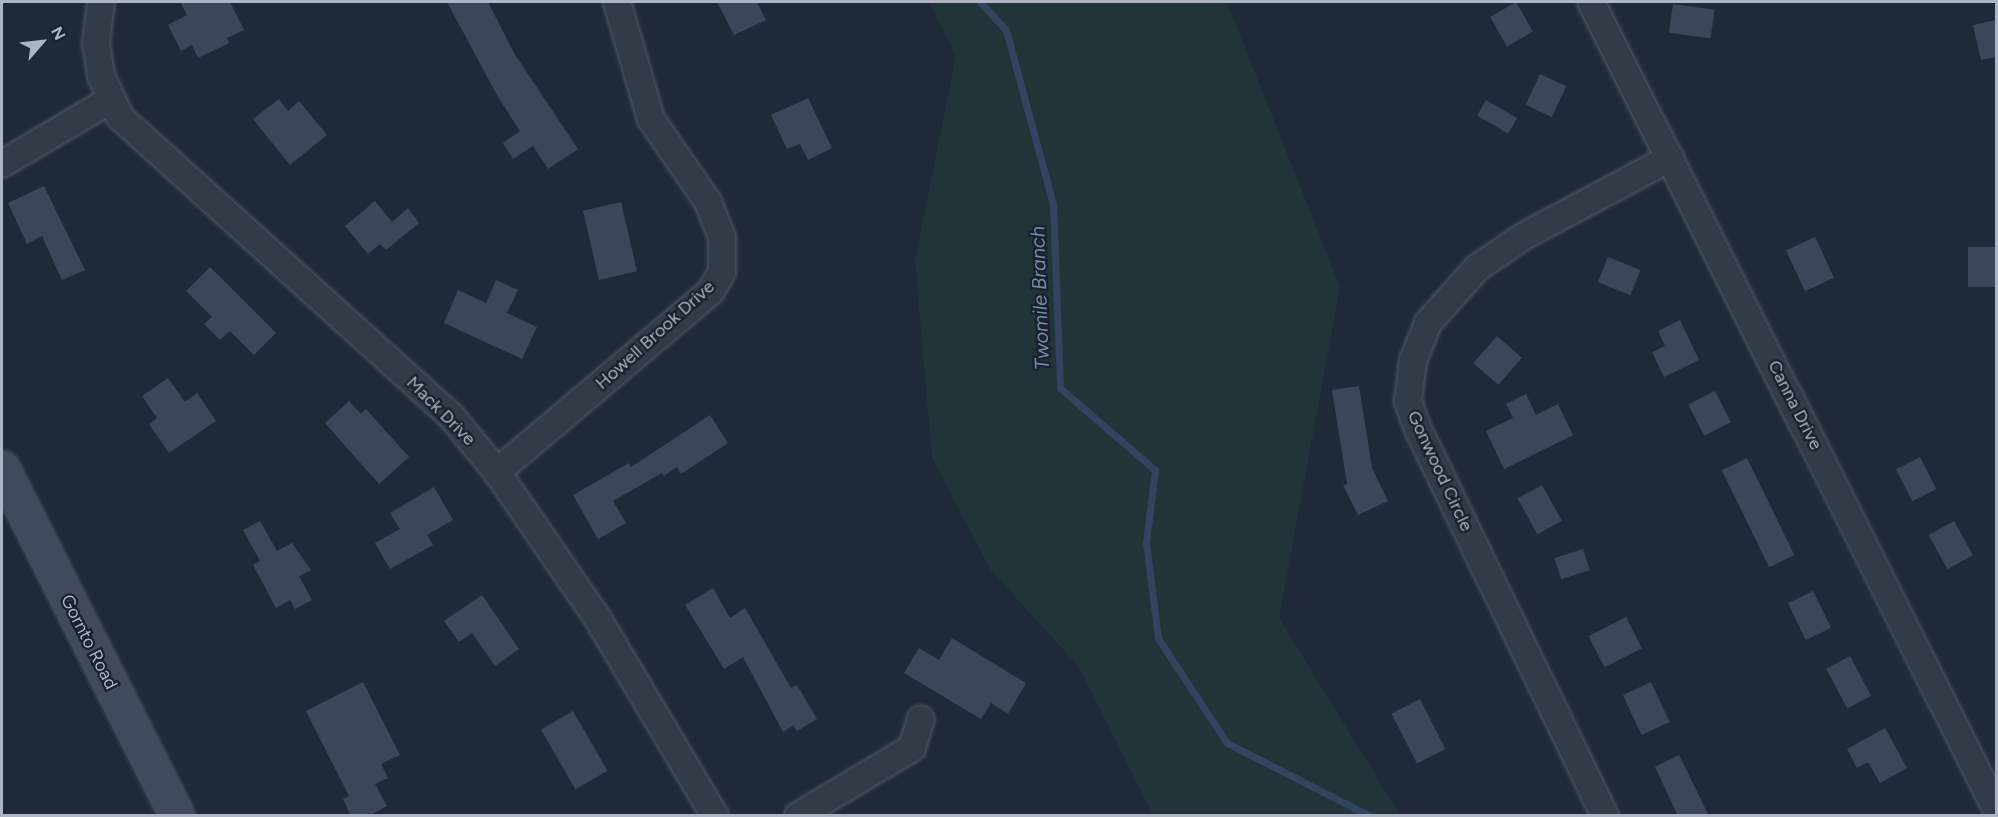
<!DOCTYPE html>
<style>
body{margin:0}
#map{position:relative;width:1998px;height:817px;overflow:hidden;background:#1f2938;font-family:Figtree,sans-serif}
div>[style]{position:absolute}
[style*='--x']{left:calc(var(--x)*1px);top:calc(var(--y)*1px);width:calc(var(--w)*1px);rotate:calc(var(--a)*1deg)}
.green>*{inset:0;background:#213539}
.stream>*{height:7px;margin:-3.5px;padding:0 3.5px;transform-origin:3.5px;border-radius:3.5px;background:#324460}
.building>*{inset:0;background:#3b4758;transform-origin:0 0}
.roads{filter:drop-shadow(0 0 2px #505866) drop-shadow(0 0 2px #505866)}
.street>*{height:26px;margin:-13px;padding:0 13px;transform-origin:13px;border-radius:13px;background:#333b48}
.secondary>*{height:33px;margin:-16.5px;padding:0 16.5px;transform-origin:16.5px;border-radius:16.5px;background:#414a5b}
span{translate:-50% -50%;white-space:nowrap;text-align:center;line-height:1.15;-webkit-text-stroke:4.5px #19202c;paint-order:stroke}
.street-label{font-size:18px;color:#adb5c5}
.water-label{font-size:20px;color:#748bae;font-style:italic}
.frame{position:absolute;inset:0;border:3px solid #adb5c5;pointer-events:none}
.north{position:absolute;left:12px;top:12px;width:60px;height:60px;-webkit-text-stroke:4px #19202c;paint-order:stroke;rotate:62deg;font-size:16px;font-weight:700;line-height:24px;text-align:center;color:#adb5c5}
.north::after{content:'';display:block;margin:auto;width:21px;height:27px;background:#adb5c5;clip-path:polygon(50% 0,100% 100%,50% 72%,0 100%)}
</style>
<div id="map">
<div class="green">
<div style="clip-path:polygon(929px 2px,1227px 2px,1340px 287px,1279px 618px,1400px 815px,1153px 815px,1079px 667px,990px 569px,932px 458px,915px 259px,956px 56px)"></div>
</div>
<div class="stream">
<div style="--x:980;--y:2;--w:38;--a:47"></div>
<div style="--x:1006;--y:30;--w:180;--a:74.9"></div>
<div style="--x:1053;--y:204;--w:184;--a:87.8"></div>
<div style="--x:1060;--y:388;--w:125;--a:40.8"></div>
<div style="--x:1155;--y:470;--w:73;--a:97.1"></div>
<div style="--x:1146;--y:542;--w:97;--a:82.9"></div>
<div style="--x:1158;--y:638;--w:126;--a:56.7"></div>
<div style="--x:1227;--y:743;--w:161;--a:27"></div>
</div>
<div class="building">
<div style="clip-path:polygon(180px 2px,230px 2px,244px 30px,227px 38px,229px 43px,198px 58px,192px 45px,181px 51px,168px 25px,187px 15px)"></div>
<div style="clip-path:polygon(447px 2px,488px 2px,514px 53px,578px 149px,548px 169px,533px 146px,513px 159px,503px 143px,520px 131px,498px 97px)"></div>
<div style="clip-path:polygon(717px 2px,757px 2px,766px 20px,734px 35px)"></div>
<div style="left:1516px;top:2px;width:34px;height:30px;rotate:60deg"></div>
<div style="left:1673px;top:4px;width:42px;height:29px;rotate:8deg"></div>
<div style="clip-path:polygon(1996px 20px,1996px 57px,1981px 60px,1973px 25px)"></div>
<div style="left:1540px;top:74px;width:29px;height:34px;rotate:25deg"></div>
<div style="clip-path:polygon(808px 98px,832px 148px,808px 160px,800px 144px,787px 149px,771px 115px)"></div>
<div style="clip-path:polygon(279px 99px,288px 111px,299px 101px,327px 135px,290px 165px,253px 119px)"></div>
<div style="left:1486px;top:100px;width:36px;height:18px;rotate:30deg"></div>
<div style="clip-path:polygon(44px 186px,85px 270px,62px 280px,42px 236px,27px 244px,8px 203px)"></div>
<div style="clip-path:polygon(375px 201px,392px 222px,408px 208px,419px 223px,386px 250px,380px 244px,368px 254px,345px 226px)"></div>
<div style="left:621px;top:202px;width:71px;height:39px;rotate:77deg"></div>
<div style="left:1815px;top:237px;width:45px;height:32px;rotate:65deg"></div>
<div style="left:1996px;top:247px;width:40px;height:28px;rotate:90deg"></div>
<div style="left:1608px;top:257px;width:35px;height:27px;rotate:22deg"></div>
<div style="clip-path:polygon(210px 267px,276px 333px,254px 355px,230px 331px,220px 340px,204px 324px,212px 317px,186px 291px)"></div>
<div style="clip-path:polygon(496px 280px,518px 290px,507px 313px,537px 327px,522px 359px,444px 323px,458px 290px,486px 303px)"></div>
<div style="clip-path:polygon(1680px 320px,1699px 360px,1664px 377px,1652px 352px,1665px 346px,1658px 331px)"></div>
<div style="left:1497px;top:336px;width:33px;height:36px;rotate:41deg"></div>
<div style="clip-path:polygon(168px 378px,185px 402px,197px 393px,216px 421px,169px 453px,149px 424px,157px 418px,142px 396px)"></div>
<div style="clip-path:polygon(1359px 386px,1372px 468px,1388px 501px,1358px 515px,1343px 485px,1347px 484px,1332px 390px)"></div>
<div style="left:1715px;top:391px;width:35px;height:30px;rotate:63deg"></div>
<div style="clip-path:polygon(1526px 394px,1536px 415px,1558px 404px,1573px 435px,1504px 469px,1486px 431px,1513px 418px,1506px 404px)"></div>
<div style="clip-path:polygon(349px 401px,361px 414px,366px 409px,409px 457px,379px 484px,325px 423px)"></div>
<div style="clip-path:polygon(710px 415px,728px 443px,681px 474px,677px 467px,664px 476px,662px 473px,613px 501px,626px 523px,598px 539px,573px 495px,629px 463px,631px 467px)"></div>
<div style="left:1920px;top:457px;width:36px;height:27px;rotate:63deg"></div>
<div style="left:1747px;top:458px;width:108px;height:28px;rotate:64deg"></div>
<div style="left:1542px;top:485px;width:41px;height:28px;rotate:61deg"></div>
<div style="clip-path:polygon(434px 487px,453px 520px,427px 535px,433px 545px,390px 569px,375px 543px,400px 529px,390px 513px)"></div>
<div style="clip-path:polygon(260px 521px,277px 551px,292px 543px,311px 570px,299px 576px,312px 600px,295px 609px,290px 600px,276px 608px,253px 565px,260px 561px,243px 530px)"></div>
<div style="left:1954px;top:521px;width:39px;height:29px;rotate:61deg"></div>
<div style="left:1583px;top:549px;width:22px;height:30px;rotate:72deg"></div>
<div style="clip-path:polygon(713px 588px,730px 618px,745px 608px,791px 688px,797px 685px,817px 719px,797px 731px,793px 725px,783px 732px,743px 657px,724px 669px,685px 605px)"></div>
<div style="left:1813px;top:591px;width:41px;height:28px;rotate:64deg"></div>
<div style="clip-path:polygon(482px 595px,519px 649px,495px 666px,472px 633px,459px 642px,444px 621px)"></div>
<div style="left:1626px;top:617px;width:35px;height:42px;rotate:63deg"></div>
<div style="clip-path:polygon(952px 638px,1026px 683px,1008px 714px,991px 703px,981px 719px,904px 673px,919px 648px,939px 660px)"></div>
<div style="left:1850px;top:656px;width:45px;height:27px;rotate:62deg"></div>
<div style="clip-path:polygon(363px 682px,400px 755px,381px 764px,388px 778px,375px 784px,387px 806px,369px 816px,351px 816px,343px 799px,349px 796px,306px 711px)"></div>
<div style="left:1651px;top:682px;width:44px;height:31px;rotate:65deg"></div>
<div style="left:1420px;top:699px;width:56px;height:32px;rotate:63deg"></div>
<div style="left:573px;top:711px;width:69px;height:37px;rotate:60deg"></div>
<div style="clip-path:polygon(1885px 728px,1907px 768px,1880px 783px,1868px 762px,1857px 768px,1847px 749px)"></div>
<div style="clip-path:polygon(1679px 755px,1709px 816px,1678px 816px,1655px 767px)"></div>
</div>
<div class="roads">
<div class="street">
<div style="--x:101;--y:2;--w:41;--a:97"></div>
<div style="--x:96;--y:43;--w:33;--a:81"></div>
<div style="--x:101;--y:76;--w:45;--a:65.1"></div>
<div style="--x:120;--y:117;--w:447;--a:42.1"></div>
<div style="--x:452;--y:417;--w:71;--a:50.7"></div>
<div style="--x:497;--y:472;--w:178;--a:55.5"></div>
<div style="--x:598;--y:619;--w:229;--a:59.3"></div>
<div style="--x:1591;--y:2;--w:903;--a:63.35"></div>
<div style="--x:2;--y:164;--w:128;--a:-30.6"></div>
<div style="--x:497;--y:472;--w:280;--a:-40.2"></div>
<div style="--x:711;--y:291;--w:22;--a:-60"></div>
<div style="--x:722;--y:272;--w:35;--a:-90"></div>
<div style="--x:722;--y:237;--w:38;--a:-112"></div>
<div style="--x:708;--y:202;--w:101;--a:-124.5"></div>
<div style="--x:651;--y:119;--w:122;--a:-106.2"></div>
<div style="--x:798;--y:816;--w:133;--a:-30.8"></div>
<div style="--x:912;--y:748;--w:30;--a:-73"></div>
<div style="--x:1605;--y:816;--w:427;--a:-115.8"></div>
<div style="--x:1419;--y:432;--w:33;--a:-110"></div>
<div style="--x:1408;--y:401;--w:40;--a:-82.9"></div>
<div style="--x:1413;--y:361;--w:41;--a:-68.5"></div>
<div style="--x:1428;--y:323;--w:74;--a:-48.3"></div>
<div style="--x:1477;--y:268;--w:57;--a:-34.2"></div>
<div style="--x:1524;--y:236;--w:166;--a:-28.1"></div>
</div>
<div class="secondary">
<div style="--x:2;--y:468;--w:390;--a:63.3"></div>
</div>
</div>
<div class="street-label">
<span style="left:655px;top:335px;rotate:-42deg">Howell Brook Drive</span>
<span style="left:1795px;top:405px;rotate:63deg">Canna Drive</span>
<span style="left:441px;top:411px;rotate:45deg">Mack Drive</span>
<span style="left:1440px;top:471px;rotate:65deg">Gonwood Circle</span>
<span style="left:89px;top:642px;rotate:63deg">Gornto Road</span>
</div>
<div class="water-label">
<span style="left:1040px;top:298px;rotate:-92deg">Twomile Branch</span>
</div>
<div class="frame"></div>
<div class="north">N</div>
</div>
